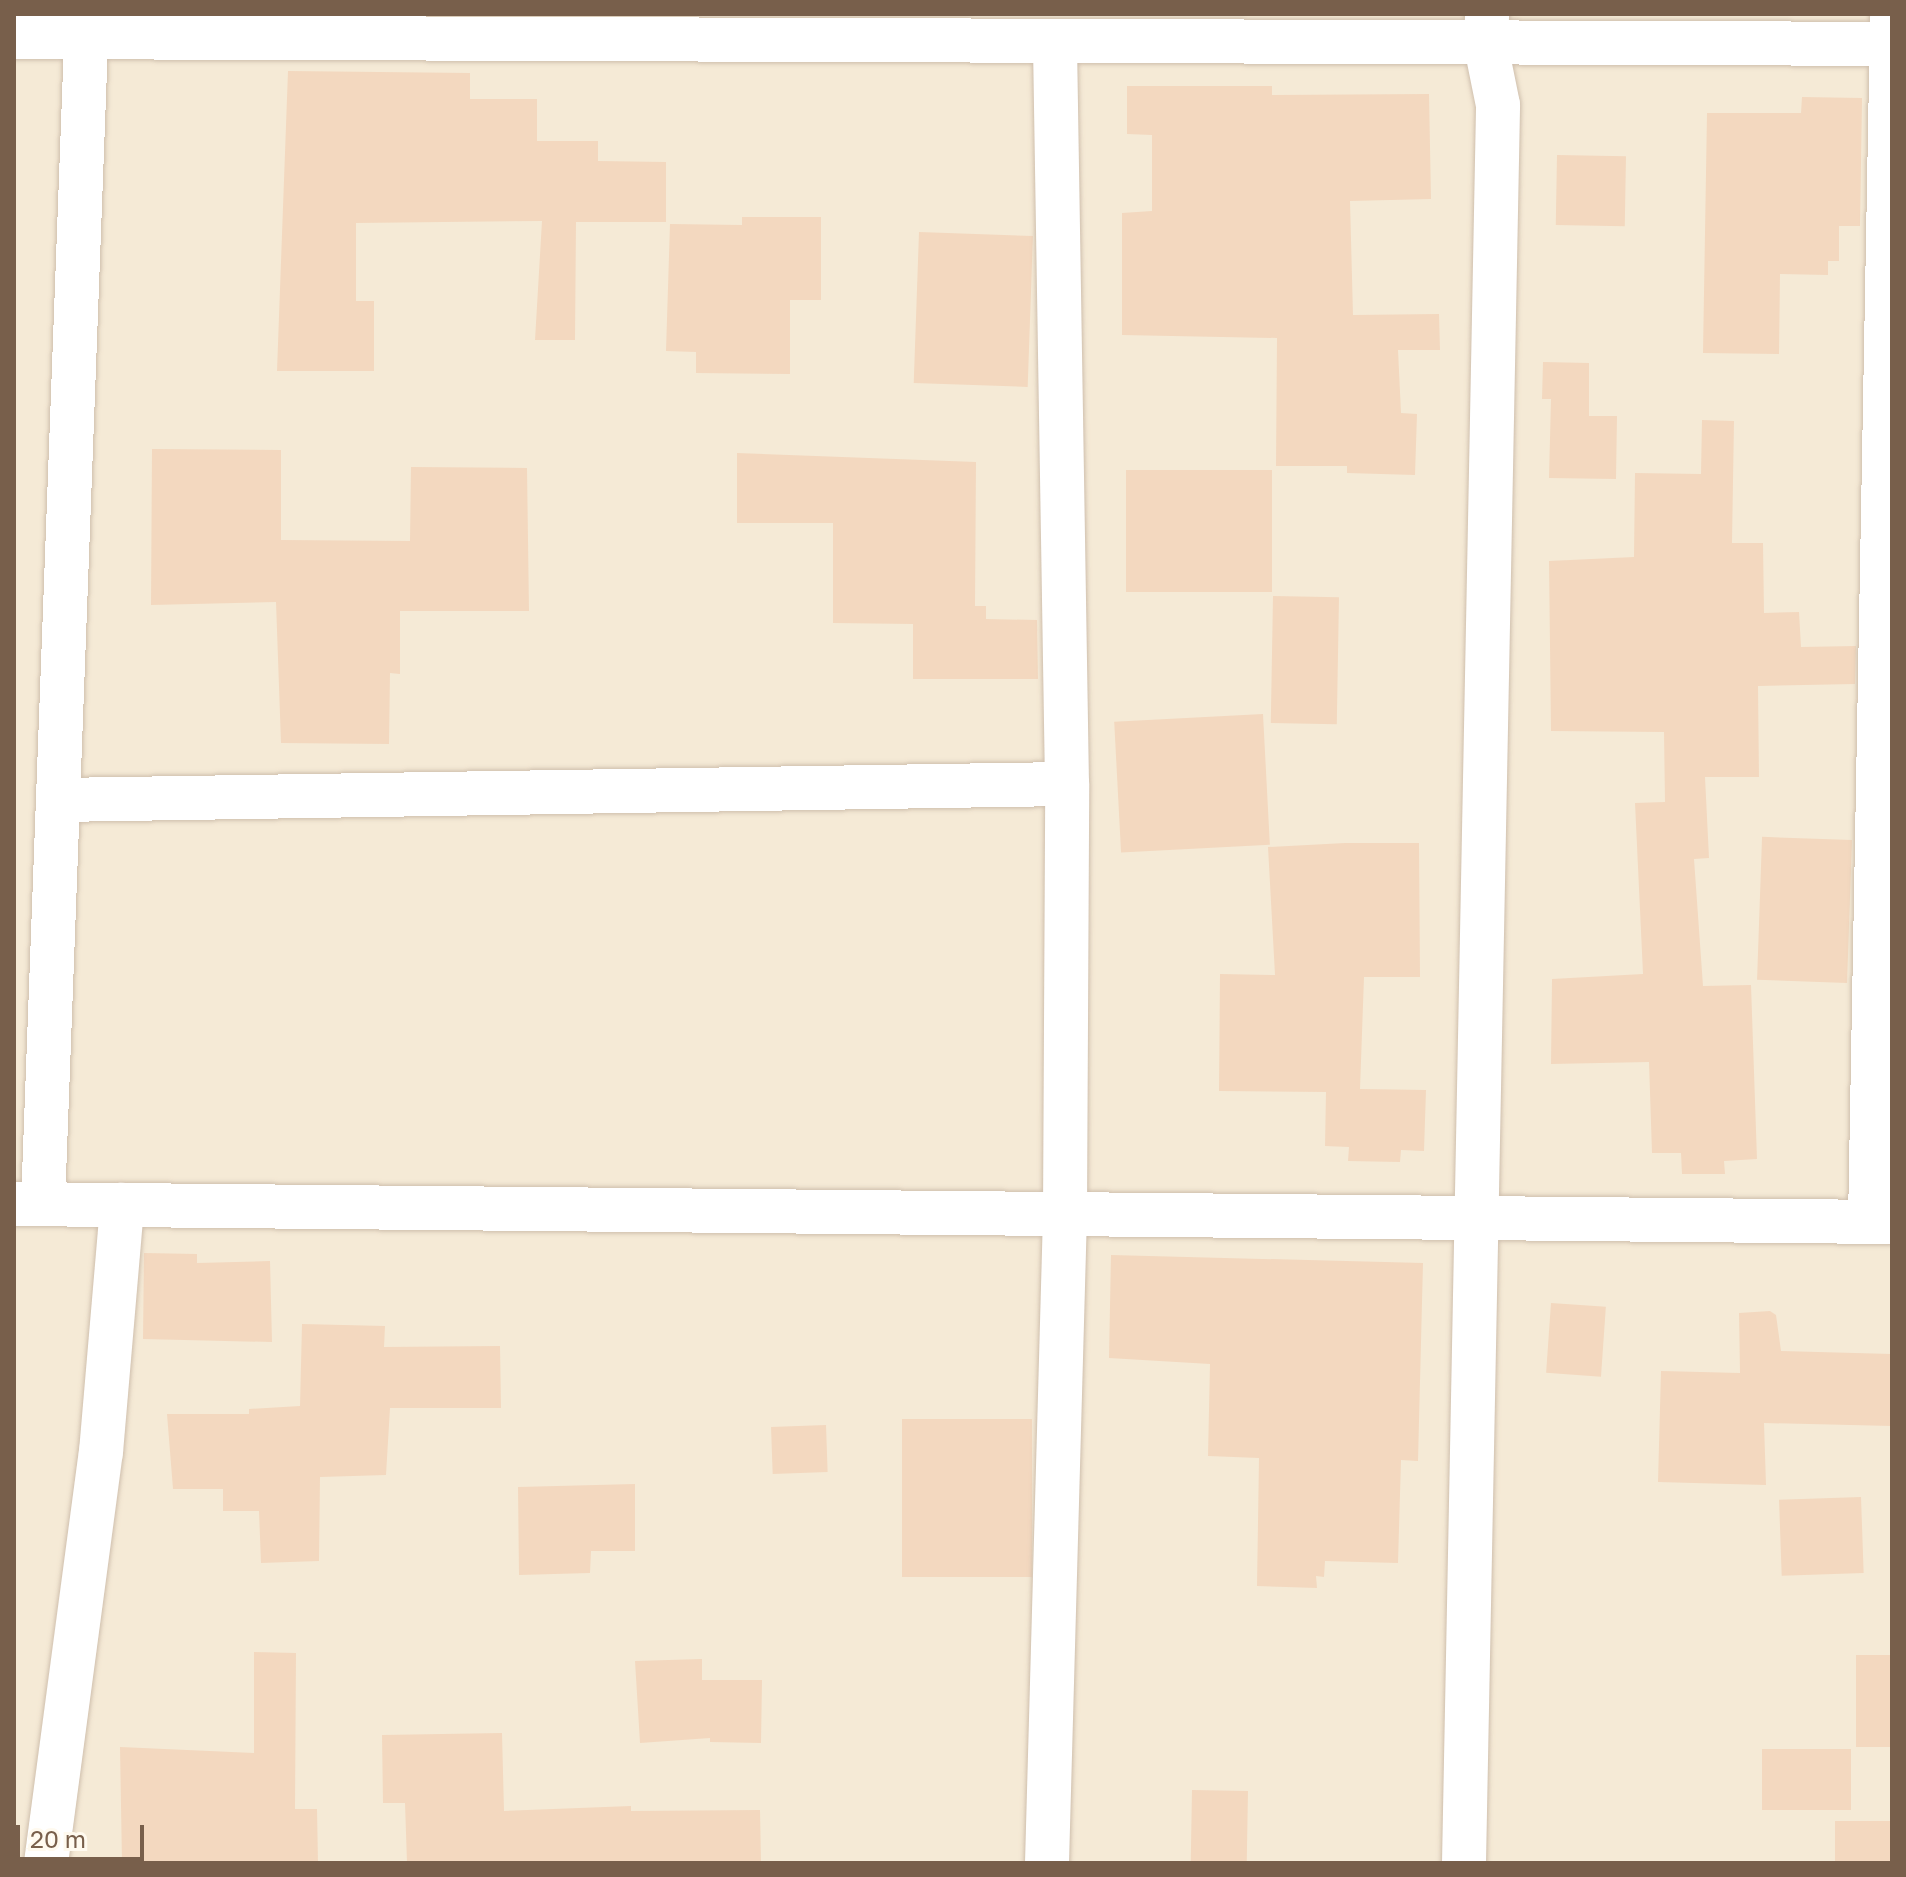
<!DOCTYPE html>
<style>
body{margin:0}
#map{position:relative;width:1906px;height:1877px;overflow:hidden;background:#fdf7e8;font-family:"Golos Text",sans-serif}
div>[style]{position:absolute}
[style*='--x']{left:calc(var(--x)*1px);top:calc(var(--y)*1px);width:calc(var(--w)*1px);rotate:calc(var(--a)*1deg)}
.residential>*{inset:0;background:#f5ead6;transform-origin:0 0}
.building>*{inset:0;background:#f3d8bf;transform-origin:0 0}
.roads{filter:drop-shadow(0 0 2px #cfbfad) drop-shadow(0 0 2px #cfbfad)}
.minor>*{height:44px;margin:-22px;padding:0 22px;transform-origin:22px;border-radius:22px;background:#fff}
span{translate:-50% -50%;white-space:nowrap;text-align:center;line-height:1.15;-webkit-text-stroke:8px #fffaef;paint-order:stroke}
.frame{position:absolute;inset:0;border:16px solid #785f4b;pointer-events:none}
.scale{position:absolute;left:16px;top:1825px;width:128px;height:36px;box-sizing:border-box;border:4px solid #785f4b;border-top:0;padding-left:10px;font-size:24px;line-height:28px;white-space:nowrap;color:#785f4b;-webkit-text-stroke:6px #fffaef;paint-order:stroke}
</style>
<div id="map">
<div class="residential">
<div style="left:14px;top:14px;width:1878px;height:1849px"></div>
</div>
<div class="building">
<div style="clip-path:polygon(288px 71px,470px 73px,470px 99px,537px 99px,537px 141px,598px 141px,598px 161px,666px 162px,666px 222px,576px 222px,575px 340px,535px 340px,542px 221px,356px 223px,356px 301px,374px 301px,374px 371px,277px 371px)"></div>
<div style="clip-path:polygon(1127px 86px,1272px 86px,1272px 95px,1429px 94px,1431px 199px,1350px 201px,1353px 315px,1439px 314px,1440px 350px,1398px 350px,1401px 413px,1417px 414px,1415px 475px,1347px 473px,1347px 466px,1276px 466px,1277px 338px,1122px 335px,1122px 213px,1152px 211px,1152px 135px,1127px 134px)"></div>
<div style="clip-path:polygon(1802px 97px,1862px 98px,1860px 226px,1839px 226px,1839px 261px,1828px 261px,1828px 275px,1780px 274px,1779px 354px,1703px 353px,1707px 113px,1801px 113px)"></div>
<div style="left:1557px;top:155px;width:69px;height:70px;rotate:1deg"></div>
<div style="clip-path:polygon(742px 217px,821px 217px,821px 300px,790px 300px,790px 374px,696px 373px,696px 352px,666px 351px,670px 224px,742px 225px)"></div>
<div style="left:919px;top:232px;width:114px;height:151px;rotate:2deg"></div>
<div style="clip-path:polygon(1543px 362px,1589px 363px,1589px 416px,1617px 416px,1616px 479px,1549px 478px,1551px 399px,1542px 399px)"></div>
<div style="clip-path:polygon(1702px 420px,1734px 421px,1732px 543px,1763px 543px,1764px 613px,1799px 612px,1801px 647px,1856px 646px,1855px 684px,1758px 686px,1759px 777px,1705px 777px,1709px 858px,1694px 859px,1703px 986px,1751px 985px,1757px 1159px,1724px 1161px,1725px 1174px,1682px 1174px,1681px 1153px,1652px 1153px,1649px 1062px,1551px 1064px,1552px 979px,1643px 974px,1635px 803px,1665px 802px,1664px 732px,1551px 731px,1549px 561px,1634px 557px,1635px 473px,1701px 474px)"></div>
<div style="clip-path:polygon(152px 449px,281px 450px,281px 540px,410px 541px,411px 467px,527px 468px,529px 611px,400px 611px,400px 674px,390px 673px,389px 744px,281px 743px,276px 602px,151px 605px)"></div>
<div style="clip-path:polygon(737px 453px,976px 462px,975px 606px,986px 606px,986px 619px,1037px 620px,1038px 679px,913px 679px,913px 624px,833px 623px,833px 523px,737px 523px)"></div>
<div style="left:1126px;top:470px;width:146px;height:122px"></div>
<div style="left:1273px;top:596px;width:66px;height:127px;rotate:1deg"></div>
<div style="left:1263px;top:714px;width:131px;height:149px;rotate:87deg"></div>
<div style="left:1852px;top:840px;width:143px;height:90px;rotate:92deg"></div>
<div style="clip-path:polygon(1345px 843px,1419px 843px,1420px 977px,1364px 977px,1360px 1089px,1426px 1090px,1424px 1151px,1401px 1150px,1400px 1162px,1348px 1161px,1349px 1147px,1325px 1146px,1326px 1092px,1219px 1091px,1220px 974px,1275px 975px,1268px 847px)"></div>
<div style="clip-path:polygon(144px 1253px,197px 1254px,197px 1263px,270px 1261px,272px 1342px,143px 1339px)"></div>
<div style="clip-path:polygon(1111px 1255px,1423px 1263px,1418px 1461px,1401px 1460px,1398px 1563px,1325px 1561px,1324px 1577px,1316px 1576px,1317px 1588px,1257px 1586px,1259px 1458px,1208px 1456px,1210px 1364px,1109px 1358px)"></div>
<div style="left:1551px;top:1303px;width:55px;height:70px;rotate:4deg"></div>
<div style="clip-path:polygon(1770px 1311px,1776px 1315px,1781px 1351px,1892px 1354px,1892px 1426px,1764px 1423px,1766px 1485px,1658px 1482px,1661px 1371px,1740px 1373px,1739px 1313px)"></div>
<div style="clip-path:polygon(302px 1324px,385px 1326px,384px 1347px,500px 1346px,501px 1408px,390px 1408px,386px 1475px,320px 1477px,319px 1561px,261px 1563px,259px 1511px,223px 1511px,223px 1489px,173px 1489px,167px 1414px,249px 1414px,249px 1409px,300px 1406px)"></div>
<div style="left:902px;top:1419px;width:130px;height:158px"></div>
<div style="left:826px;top:1425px;width:47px;height:55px;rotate:88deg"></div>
<div style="clip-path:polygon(635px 1484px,635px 1551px,591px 1551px,590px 1573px,519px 1575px,518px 1487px)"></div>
<div style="left:1861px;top:1497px;width:76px;height:82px;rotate:88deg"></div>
<div style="clip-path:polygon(254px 1652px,296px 1653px,295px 1809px,317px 1809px,318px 1863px,122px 1863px,120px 1747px,254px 1753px)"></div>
<div style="left:1856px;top:1655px;width:36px;height:92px"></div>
<div style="clip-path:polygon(702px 1659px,702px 1680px,762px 1680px,761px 1743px,710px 1742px,710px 1738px,640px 1743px,635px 1661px)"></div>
<div style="clip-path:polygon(502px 1733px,504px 1811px,631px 1806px,631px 1811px,760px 1810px,761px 1863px,407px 1863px,405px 1803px,383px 1803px,382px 1735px)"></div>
<div style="left:1762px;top:1749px;width:89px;height:61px"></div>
<div style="left:1192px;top:1790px;width:56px;height:73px;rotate:1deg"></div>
<div style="left:1892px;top:1821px;width:42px;height:57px;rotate:90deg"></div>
</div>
<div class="roads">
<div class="minor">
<div style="--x:14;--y:37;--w:1878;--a:0.21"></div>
<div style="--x:58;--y:800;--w:1009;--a:-0.91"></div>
<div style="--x:14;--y:1204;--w:1878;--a:0.55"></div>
<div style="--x:43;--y:1204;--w:1191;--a:-87.88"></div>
<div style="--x:1870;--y:1222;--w:1205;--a:-88.95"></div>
<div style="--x:46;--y:1863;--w:415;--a:-82.4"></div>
<div style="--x:101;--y:1452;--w:248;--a:-85.1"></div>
<div style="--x:1047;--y:1863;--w:649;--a:-88.41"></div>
<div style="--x:1065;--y:1214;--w:430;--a:-89.7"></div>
<div style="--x:1067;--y:784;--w:743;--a:-90.93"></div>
<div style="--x:1464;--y:1863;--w:1758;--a:-88.89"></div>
<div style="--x:1498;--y:105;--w:60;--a:-101.5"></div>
<div style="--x:1486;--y:46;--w:32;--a:-88"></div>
</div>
</div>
<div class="frame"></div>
<div class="scale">20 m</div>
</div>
